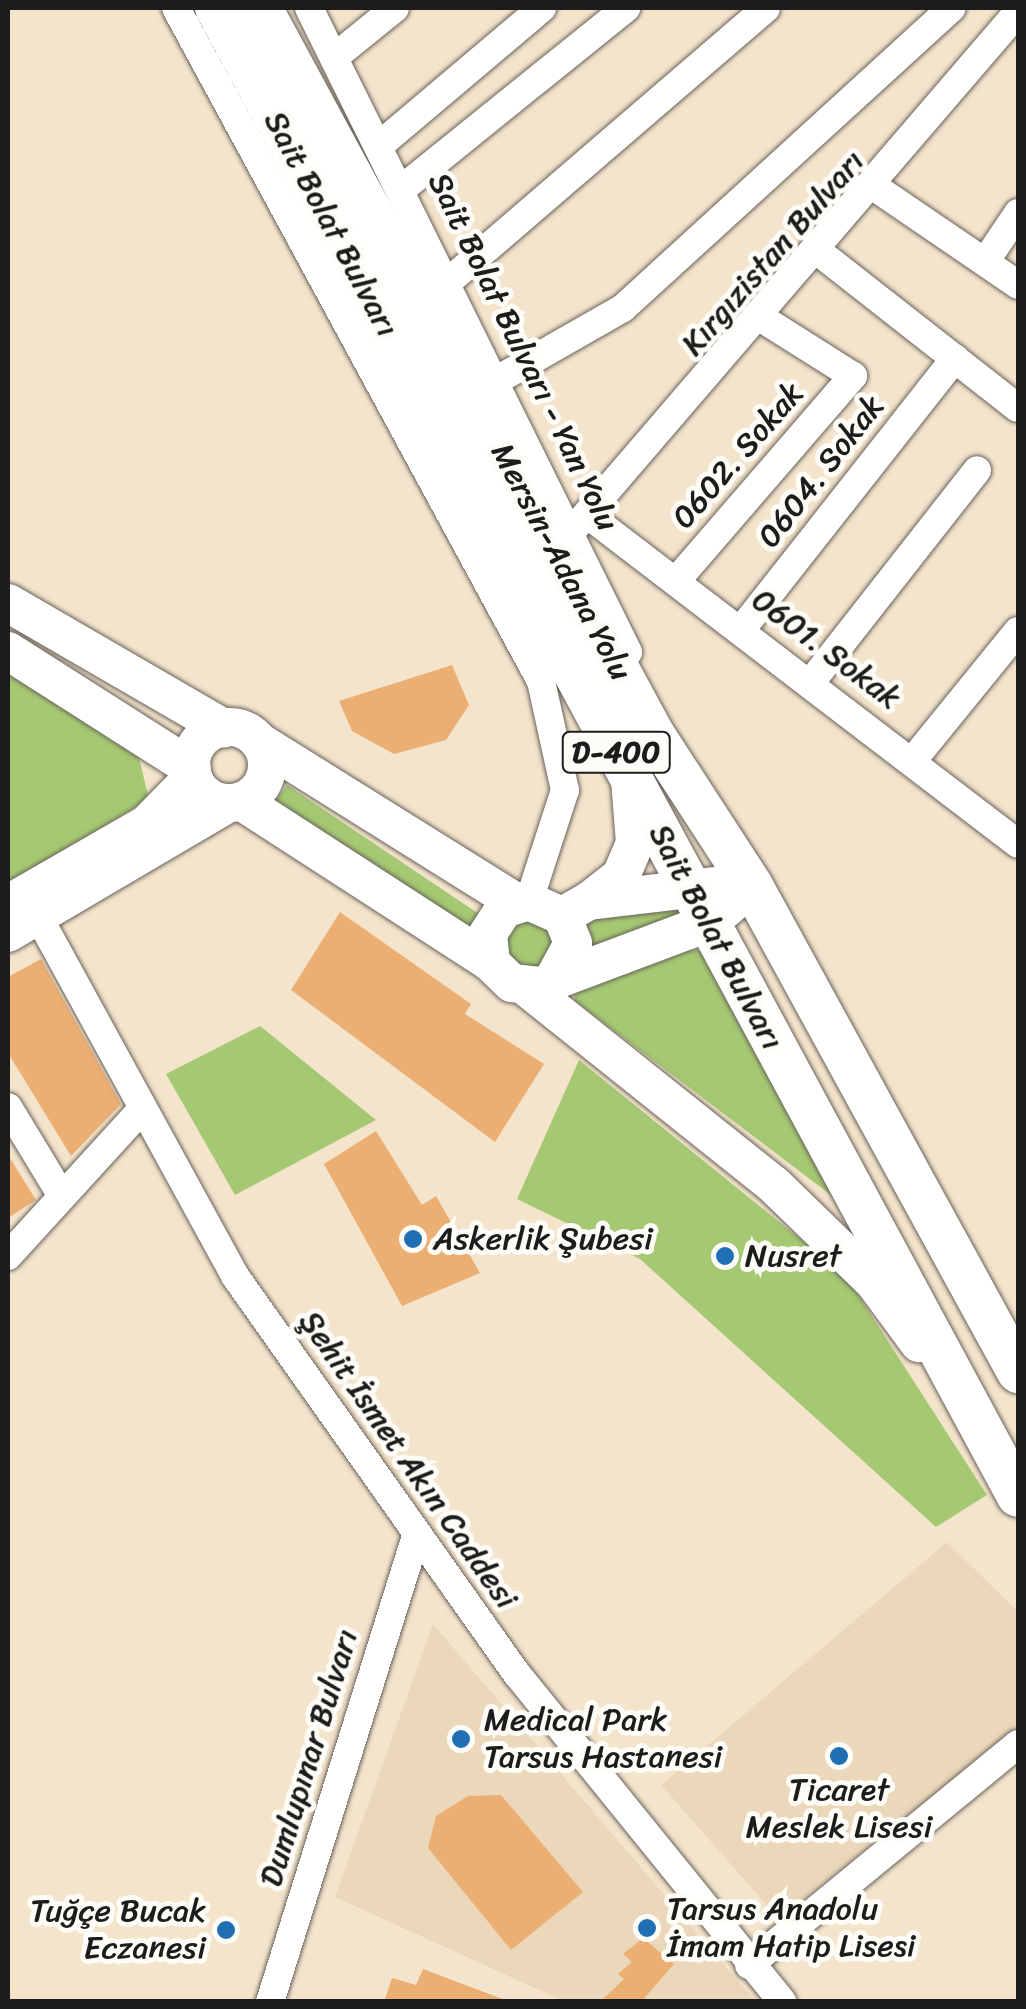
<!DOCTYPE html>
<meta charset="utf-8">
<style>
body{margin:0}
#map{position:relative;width:1026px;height:2009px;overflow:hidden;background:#f5e4cc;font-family:Sriracha,sans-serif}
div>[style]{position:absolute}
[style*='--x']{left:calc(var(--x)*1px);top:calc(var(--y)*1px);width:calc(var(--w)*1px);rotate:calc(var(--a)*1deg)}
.built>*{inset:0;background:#ebd8ba}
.green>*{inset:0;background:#a5c972}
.round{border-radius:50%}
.building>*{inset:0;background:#ecaf73}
.roads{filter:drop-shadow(0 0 2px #68625a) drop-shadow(0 0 2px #68625a)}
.minor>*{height:28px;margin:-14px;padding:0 14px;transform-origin:14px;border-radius:14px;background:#fff}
.major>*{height:38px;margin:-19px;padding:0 19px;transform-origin:19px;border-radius:19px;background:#fff}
.major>.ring{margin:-19px;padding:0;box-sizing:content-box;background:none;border:38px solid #fff;border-radius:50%}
.highway>*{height:42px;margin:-21px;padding:0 21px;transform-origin:21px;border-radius:21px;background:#fff}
.dots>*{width:28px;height:28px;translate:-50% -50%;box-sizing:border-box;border:5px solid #fdfcf7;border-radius:50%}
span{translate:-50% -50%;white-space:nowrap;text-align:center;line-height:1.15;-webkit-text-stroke:10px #fdfcf7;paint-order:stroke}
.shield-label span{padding:2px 8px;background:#fdfcf7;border:2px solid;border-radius:8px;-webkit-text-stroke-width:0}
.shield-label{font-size:30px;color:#1c1c1c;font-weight:700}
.street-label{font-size:32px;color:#1c1c1c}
.poi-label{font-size:32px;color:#1c1c1c}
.left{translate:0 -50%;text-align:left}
.right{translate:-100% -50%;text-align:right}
.frame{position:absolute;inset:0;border:10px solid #1c1c1c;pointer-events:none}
</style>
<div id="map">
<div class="built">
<div style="clip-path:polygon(947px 1542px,1018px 1612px,1018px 1728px,778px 1918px,661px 1785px)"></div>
<div style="clip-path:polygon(433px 1624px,755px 2001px,563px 2001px,335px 1897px)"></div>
</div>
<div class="green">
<div style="clip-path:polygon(8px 672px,139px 758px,149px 799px,8px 883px)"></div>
<div style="clip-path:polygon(287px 785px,479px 914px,471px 936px,275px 801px)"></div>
<div style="clip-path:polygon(682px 906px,689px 913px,585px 954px,578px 915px)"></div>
<div class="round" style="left:505px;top:922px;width:48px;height:48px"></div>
<div style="clip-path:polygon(690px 949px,702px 951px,848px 1208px,575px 1001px,574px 993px)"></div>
<div style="clip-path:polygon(260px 1026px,376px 1120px,235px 1195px,166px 1074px)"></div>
<div style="clip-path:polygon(579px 1060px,846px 1276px,987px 1495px,936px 1527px,640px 1259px,517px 1199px)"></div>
</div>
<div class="building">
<div style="clip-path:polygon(452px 665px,469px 705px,446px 740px,394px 754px,352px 731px,339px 701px)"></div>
<div style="clip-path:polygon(340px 912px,471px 1004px,465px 1014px,544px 1064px,495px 1142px,291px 990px)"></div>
<div style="clip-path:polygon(41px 959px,121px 1104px,71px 1156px,8px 1053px,8px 977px)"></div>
<div style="clip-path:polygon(376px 1131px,422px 1205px,436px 1196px,480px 1273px,402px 1306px,324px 1164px)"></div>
<div style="clip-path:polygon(8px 1155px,36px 1200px,8px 1218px)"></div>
<div style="clip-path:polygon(501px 1795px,583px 1892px,511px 1950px,428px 1848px,436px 1816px,468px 1796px)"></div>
<div style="clip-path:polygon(643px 1938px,674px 1964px,641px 2002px,600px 2002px,624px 1979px,618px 1974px,632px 1962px,623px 1954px)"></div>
<div style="clip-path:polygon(423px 1969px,505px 2000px,505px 2002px,384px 2002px,392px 1978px,416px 1985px)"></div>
</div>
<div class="roads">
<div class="minor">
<div style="--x:176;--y:8;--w:766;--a:61.53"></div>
<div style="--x:541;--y:681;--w:112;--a:77.6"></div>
<div style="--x:565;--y:790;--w:117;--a:108"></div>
<div style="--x:309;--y:8;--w:719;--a:63.65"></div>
<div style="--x:336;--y:56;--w:76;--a:-39.1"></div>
<div style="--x:381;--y:144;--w:211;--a:-40.2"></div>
<div style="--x:403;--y:188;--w:287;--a:-38.9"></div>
<div style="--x:876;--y:188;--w:172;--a:34.3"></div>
<div style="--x:820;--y:253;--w:251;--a:38.1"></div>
<div style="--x:985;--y:262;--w:59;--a:-56"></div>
<div style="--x:449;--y:281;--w:418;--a:-40.7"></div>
<div style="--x:497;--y:380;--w:145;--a:-29.7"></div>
<div style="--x:623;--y:308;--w:445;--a:-42.4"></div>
<div style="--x:588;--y:515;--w:541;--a:37.42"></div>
<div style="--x:572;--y:531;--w:684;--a:-49.33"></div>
<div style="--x:676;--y:581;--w:271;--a:-49.2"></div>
<div style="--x:853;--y:376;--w:107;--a:-147.7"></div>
<div style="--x:741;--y:630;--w:346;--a:-51.8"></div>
<div style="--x:811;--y:682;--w:269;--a:-51.9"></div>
<div style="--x:913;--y:760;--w:166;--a:-50.9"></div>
<div style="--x:38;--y:916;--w:410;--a:61.3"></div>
<div style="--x:235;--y:1276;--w:488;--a:54.7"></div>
<div style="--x:517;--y:1674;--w:422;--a:51"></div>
<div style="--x:8;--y:1107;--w:104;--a:58.8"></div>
<div style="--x:8;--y:1256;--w:200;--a:-47.6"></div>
<div style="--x:749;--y:1965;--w:348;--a:-39.4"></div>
<div style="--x:270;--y:2002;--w:488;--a:-72.6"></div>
</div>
<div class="major">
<div style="--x:8;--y:603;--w:250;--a:30.1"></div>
<div style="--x:8;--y:651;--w:218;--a:32.5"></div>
<div class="ring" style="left:191px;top:727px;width:38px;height:38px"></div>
<div style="--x:258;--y:741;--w:305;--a:32"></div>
<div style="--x:241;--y:801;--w:298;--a:32.9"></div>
<div style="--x:589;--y:901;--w:41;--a:-38"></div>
<div style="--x:621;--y:876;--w:36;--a:-67"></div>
<div style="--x:635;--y:843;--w:64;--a:-94.5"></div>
<div style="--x:8;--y:904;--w:160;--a:-29.9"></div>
<div style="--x:147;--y:824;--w:66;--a:-45.6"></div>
<div style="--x:562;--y:916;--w:31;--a:-29"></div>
<div style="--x:589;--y:901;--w:126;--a:-6.8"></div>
<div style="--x:8;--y:933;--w:256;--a:-30.5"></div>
<div style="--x:553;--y:980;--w:42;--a:-61.6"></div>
<div style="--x:573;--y:943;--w:29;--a:-112"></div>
<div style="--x:562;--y:916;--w:36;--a:-156"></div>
<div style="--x:529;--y:901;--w:26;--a:162"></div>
<div style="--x:504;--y:909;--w:30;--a:123"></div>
<div style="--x:488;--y:934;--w:29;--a:84"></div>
<div style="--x:491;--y:963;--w:29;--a:44"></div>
<div style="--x:512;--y:983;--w:28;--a:6"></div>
<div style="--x:540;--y:986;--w:182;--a:-20.6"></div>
<div style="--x:710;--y:922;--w:55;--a:-40.6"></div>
<div style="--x:526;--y:987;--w:317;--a:38.6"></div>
<div style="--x:774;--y:1185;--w:139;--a:44.1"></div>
<div style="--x:874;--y:1282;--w:76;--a:53.6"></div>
</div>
<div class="highway">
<div style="--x:216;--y:8;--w:1690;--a:61.68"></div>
<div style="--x:261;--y:8;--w:826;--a:61.61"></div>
<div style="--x:654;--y:735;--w:180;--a:57"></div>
<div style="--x:752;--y:886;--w:554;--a:61.31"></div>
</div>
</div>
<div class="dots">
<div style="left:413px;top:1239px;background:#1f6fb2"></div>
<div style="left:725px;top:1256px;background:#1f6fb2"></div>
<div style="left:461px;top:1739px;background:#1f6fb2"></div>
<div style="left:839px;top:1756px;background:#1f6fb2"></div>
<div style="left:647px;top:1928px;background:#1f6fb2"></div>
<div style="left:226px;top:1930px;background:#1f6fb2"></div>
</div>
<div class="shield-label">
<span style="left:616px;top:752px">D-400</span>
</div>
<div class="street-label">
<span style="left:331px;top:224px;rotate:62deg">Sait Bolat Bulvarı</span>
<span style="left:773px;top:253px;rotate:-49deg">Kırgızistan Bulvarı</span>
<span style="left:523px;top:352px;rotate:64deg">Sait Bolat Bulvarı - Yan Yolu</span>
<span style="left:738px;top:456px;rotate:-49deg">0602. Sokak</span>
<span style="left:821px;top:472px;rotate:-52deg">0604. Sokak</span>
<span style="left:561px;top:562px;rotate:62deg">Mersin-Adana Yolu</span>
<span style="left:826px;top:649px;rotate:37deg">0601. Sokak</span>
<span style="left:716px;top:937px;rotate:62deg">Sait Bolat Bulvarı</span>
<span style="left:408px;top:1460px;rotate:55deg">Şehit İsmet Akın Caddesi</span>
<span style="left:309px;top:1758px;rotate:-73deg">Dumlupınar Bulvarı</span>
</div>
<div class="poi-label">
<span class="left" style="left:433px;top:1239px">Askerlik Şubesi</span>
<span class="left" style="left:745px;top:1256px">Nusret</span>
<span class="left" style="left:484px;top:1739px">Medical Park<br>Tarsus Hastanesi</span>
<span style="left:839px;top:1809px">Ticaret<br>Meslek Lisesi</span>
<span class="left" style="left:667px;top:1928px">Tarsus Anadolu<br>İmam Hatip Lisesi</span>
<span class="right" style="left:206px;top:1930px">Tuğçe Bucak<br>Eczanesi</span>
</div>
<div class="frame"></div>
</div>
